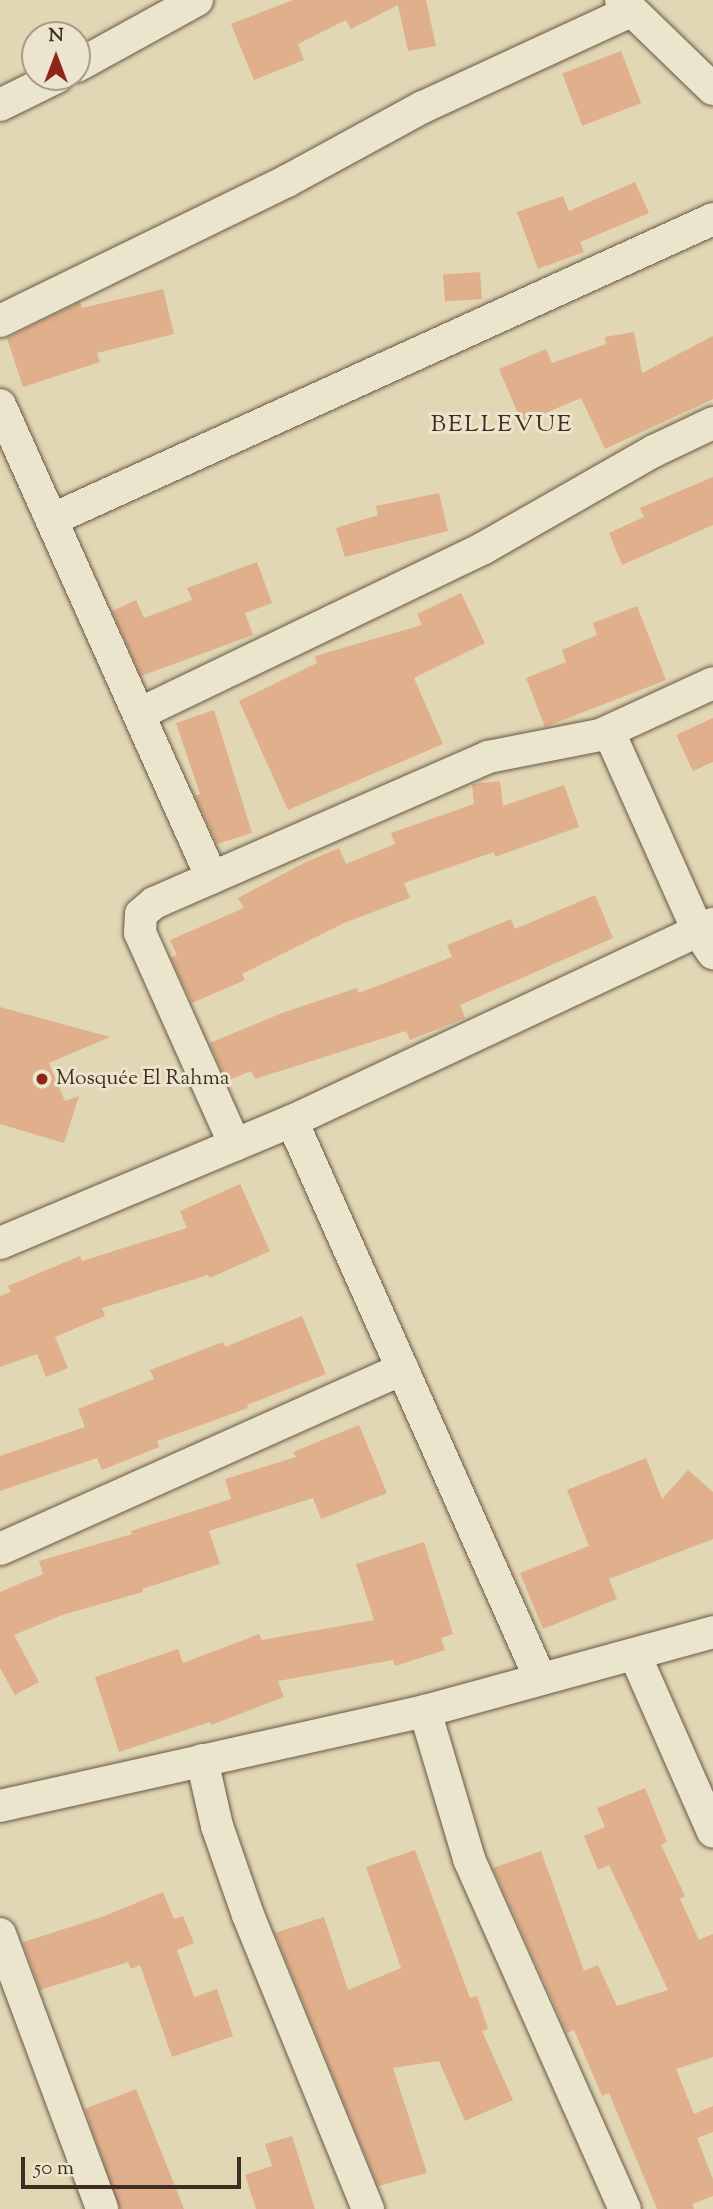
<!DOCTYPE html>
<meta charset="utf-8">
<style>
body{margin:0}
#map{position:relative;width:713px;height:2209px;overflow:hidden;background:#e2d7b4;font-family:"Sorts Mill Goudy",serif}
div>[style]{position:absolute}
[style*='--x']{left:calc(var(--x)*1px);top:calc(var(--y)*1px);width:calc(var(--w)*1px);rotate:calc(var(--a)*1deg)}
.building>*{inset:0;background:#e0af8b;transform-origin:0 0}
.roads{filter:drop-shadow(0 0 2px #685846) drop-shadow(0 0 2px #685846)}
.street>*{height:32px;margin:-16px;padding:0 16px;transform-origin:16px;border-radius:16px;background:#ece5ce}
.dots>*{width:19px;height:19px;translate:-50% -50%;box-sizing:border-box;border:4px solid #ece5ce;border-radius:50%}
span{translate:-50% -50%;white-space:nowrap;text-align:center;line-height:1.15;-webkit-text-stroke:6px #ece5ce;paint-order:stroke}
.poi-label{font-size:21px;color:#3f2d21}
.left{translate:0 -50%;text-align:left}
.quarter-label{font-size:24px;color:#3f2d21;letter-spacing:2px}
.north{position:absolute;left:21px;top:21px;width:70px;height:70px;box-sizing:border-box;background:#ece5ce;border:2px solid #a79b89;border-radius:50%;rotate:0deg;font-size:19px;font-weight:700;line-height:28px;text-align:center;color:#3f2d21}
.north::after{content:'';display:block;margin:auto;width:24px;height:32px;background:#8f2418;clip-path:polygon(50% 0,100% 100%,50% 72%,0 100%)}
.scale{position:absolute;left:21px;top:2157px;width:220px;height:32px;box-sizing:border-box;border:4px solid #3f2d21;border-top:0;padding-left:9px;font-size:21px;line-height:24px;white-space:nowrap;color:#3f2d21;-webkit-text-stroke:5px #ece5ce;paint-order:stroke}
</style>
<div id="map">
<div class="building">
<div style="clip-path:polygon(293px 0,426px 0,436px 46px,408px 51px,398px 5px,351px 29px,346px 20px,298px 44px,304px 60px,254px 80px,231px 24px)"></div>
<div style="left:621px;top:51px;width:56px;height:63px;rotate:69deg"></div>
<div style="clip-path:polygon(635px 182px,649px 213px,580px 242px,584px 252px,538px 269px,517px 212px,563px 196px,569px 211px)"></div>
<div style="left:480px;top:272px;width:27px;height:37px;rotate:86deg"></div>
<div style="clip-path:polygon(163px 289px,174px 334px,97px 353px,100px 362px,23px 387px,7px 338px,80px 302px,82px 308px)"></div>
<div style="clip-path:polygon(634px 332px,642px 373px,713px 336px,713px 399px,605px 449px,581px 398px,522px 423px,499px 369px,546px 349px,552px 363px,606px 344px,605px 337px)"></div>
<div style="clip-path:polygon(713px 477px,713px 525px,622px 565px,609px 533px,644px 517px,640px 508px)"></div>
<div style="clip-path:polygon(439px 493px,448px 531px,345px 557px,336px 528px,378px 515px,376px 506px)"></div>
<div style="clip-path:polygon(257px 562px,272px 603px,245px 613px,253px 635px,141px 676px,112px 611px,136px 600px,144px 618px,192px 600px,187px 588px)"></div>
<div style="clip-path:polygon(461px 593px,485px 643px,414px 678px,443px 744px,288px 810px,239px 701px,317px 663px,315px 656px,422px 625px,417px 614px)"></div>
<div style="clip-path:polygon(637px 606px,666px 680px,545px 727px,526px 678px,566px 662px,562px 650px,597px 635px,593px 623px)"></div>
<div style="clip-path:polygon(214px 710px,252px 833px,217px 844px,195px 796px,200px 794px,176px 723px)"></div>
<div style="clip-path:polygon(713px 718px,713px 762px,693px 771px,676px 735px)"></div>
<div style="clip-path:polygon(500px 781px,503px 806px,564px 785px,579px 827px,495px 857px,494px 852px,404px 883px,410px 898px,344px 923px,242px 974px,245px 980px,192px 1003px,171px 958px,177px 955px,170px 940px,244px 908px,238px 898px,304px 863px,339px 848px,346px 864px,395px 844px,391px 833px,474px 804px,472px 784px)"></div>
<div style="clip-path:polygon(595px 895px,613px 938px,460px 1005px,465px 1018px,410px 1040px,406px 1031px,255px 1079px,251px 1071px,226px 1081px,210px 1043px,282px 1013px,357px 988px,359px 993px,452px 957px,447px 945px,511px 919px,515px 929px)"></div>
<div style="clip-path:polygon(0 1007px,110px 1037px,49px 1063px,65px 1101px,79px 1096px,64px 1143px,0 1124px)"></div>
<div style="clip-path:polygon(240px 1184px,270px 1251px,210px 1278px,208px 1275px,102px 1308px,105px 1316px,55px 1337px,68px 1368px,46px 1377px,37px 1354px,0 1367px,0 1296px,11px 1292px,8px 1286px,80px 1256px,82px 1261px,187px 1228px,180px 1211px)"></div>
<div style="clip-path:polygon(302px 1316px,326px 1374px,247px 1405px,248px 1408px,157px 1441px,159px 1447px,102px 1470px,97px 1458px,0 1491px,0 1456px,85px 1427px,78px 1409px,154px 1379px,150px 1370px,223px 1342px,225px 1347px)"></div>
<div style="clip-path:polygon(359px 1425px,387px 1493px,321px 1519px,313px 1498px,209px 1531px,220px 1564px,142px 1589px,143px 1592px,62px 1615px,14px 1635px,39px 1682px,15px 1695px,0 1668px,0 1592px,43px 1574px,39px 1561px,132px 1534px,131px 1531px,231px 1499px,225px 1479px,296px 1457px,293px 1452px)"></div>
<div style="clip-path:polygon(646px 1458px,662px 1499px,688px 1470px,713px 1492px,713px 1539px,609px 1579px,617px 1599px,543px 1629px,520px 1573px,589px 1546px,567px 1490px)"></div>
<div style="clip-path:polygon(424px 1542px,453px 1634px,441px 1638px,445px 1650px,395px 1666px,393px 1660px,278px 1681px,284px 1697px,211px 1725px,210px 1722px,119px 1752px,95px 1677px,178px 1649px,183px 1663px,259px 1634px,262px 1640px,374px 1620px,356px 1564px)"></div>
<div style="clip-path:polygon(645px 1788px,667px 1842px,661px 1845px,685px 1896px,680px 1899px,699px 1940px,713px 1934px,713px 2057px,676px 2069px,694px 2114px,713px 2106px,713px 2132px,697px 2138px,713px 2179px,713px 2196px,692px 2204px,694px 2209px,657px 2209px,609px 2093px,602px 2096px,574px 2030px,567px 2033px,493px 1868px,541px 1851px,584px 1971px,598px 1965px,617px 2006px,668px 1990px,609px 1865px,598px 1870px,584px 1836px,605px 1827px,597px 1808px)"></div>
<div style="clip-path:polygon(415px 1850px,470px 1998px,477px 1996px,488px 2029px,482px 2031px,513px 2100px,465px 2121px,439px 2061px,393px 2068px,427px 2173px,378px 2186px,275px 1933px,324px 1917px,348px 1990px,401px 1968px,366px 1867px)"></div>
<div style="clip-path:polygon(163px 1892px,174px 1919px,183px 1916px,194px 1943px,177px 1950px,194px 1997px,217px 1989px,233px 2036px,172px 2057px,140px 1965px,131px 1969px,128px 1962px,40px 1990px,23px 1942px,102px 1917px)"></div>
<div style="clip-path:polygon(136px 2089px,173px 2181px,184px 2209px,120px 2209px,85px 2109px)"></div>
<div style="clip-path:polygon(292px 2136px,315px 2209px,256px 2209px,245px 2175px,272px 2166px,265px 2144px)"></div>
</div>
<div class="roads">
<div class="street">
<div style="--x:621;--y:0;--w:128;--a:44.1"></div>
<div style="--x:77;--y:66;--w:137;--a:-28.8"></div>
<div style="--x:0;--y:105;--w:64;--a:-26.2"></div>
<div style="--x:0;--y:321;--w:319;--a:-26"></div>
<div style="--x:287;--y:181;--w:155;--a:-28.6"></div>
<div style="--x:423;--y:107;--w:229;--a:-24.8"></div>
<div style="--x:0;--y:405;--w:518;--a:65.86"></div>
<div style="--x:53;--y:519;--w:725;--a:-24.44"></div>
<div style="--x:139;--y:714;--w:381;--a:-25.7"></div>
<div style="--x:482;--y:549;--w:198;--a:-29.7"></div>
<div style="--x:654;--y:451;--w:65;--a:-25.4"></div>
<div style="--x:609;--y:732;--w:218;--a:65.9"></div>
<div style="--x:698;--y:931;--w:27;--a:56"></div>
<div style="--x:292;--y:1121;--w:610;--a:66"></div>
<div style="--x:235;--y:1145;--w:232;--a:-114.1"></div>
<div style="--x:140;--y:933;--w:19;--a:-87"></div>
<div style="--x:141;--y:914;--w:17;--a:-40"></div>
<div style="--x:154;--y:903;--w:365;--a:-23.6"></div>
<div style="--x:488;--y:757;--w:114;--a:-11.1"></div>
<div style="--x:600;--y:735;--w:124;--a:-24.7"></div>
<div style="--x:0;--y:1243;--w:316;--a:-22.7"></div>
<div style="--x:292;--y:1121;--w:465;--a:-25.1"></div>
<div style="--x:0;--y:1549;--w:441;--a:-24.1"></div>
<div style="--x:635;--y:1655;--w:193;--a:66.2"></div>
<div style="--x:425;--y:1711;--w:154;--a:73.4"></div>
<div style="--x:469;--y:1859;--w:383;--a:66"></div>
<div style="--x:202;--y:1760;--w:68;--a:77.2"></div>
<div style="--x:217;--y:1826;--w:94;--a:70.8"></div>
<div style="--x:248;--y:1915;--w:318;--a:67.8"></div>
<div style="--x:0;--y:1806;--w:435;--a:-12.6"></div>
<div style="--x:425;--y:1711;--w:299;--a:-15.3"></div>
<div style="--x:0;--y:1934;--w:293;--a:69.6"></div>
</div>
</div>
<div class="dots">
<div style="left:42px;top:1079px;background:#8f2418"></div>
</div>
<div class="poi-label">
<span class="left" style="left:56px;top:1079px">Mosquée El Rahma</span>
</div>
<div class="quarter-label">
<span style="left:502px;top:426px">BELLEVUE</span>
</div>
<div class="north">N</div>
<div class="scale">50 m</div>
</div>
